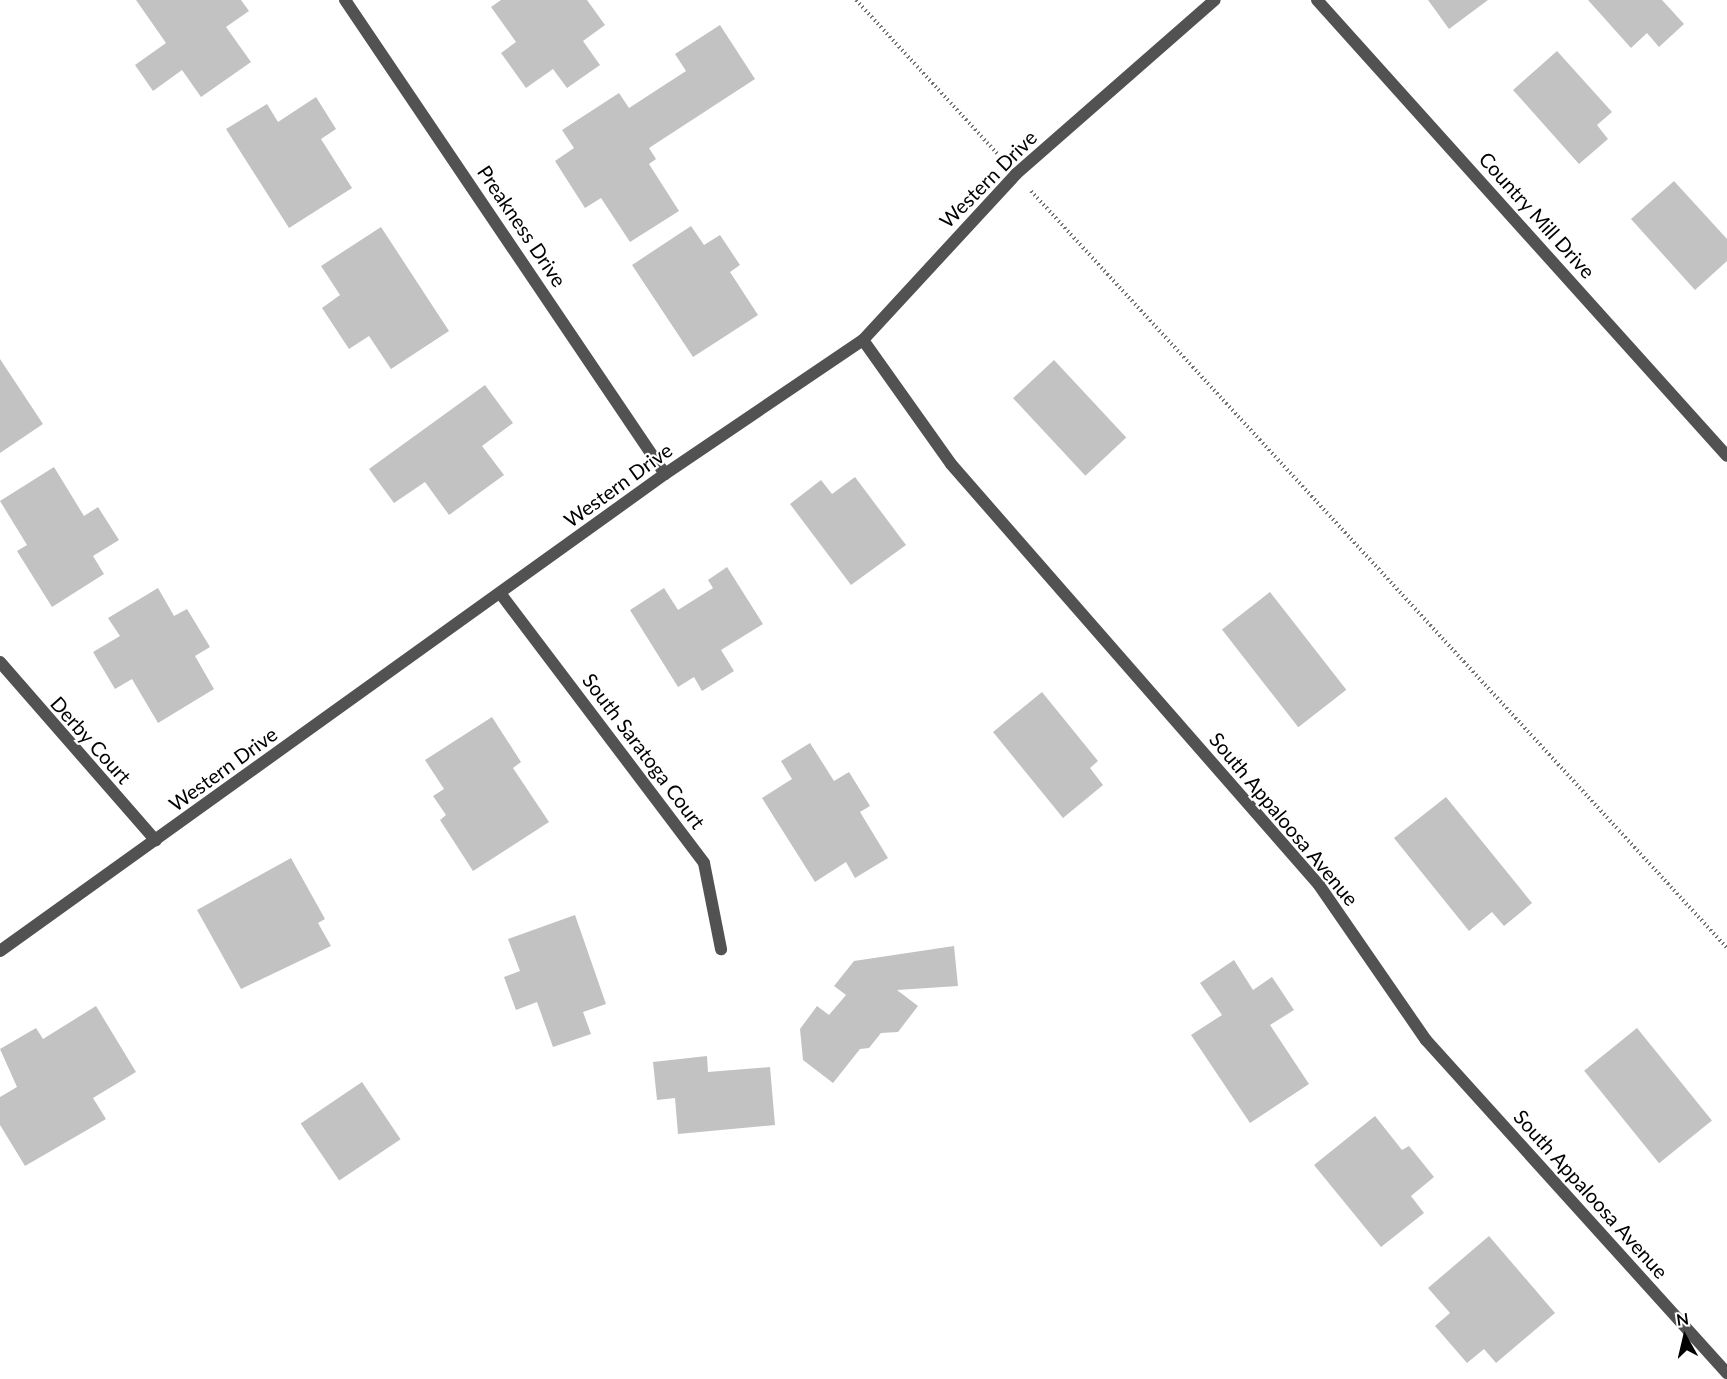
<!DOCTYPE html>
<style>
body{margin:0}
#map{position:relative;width:1727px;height:1379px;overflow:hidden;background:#fff;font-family:Lato,sans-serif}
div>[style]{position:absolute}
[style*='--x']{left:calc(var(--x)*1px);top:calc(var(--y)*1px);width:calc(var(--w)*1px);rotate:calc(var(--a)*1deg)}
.building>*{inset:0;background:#c2c2c2;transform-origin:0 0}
.path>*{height:4px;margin-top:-2px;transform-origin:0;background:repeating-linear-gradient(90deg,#747474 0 1.5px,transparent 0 4.5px)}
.street>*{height:12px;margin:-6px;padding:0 6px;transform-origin:6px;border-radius:6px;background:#525252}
span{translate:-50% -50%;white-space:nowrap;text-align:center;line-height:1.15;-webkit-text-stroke:4.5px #fff;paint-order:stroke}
.street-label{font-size:20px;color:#000}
.north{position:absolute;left:1655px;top:1307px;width:60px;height:60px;-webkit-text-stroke:4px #fff;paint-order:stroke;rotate:352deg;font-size:16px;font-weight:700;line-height:24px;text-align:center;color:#000}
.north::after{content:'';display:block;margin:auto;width:21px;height:27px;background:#000;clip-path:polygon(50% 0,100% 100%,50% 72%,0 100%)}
</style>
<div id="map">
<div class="building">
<div style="clip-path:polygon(136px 0,241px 0,249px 11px,226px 27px,251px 62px,201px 97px,182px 70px,153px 91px,135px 65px,166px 43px)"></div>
<div style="clip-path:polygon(501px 0,587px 0,605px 25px,583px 41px,600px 65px,567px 88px,553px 69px,526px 88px,501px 53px,516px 42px,491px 7px)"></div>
<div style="clip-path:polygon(1428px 0,1488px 0,1449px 29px)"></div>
<div style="clip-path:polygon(1588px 0,1662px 0,1684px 24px,1659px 47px,1647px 33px,1631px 48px)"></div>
<div style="clip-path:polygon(720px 25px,755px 79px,649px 148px,656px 159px,649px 164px,679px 211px,630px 242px,601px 198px,585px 208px,555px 161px,574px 148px,562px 130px,619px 93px,629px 108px,686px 71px,675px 54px)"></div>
<div style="clip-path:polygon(1557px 51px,1612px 112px,1597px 125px,1608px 139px,1579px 164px,1513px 90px)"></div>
<div style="clip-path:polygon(316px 97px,336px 129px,321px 139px,352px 188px,289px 228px,226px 129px,267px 104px,278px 122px)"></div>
<div style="clip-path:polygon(1674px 181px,1727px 239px,1727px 261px,1695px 290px,1631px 219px)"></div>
<div style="clip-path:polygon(691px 226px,704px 245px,720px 235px,740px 265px,730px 272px,758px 315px,693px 357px,632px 265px)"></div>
<div style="clip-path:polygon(381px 227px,449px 331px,391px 369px,369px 336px,349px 349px,322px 308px,340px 295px,321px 266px)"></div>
<div style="clip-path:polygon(0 359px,43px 424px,0 453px)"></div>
<div style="left:1054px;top:360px;width:106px;height:56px;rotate:47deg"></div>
<div style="clip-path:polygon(485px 385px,513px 423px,482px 446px,504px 475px,449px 515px,425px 482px,394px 503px,369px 469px)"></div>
<div style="clip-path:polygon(54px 467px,84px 516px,98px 507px,119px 540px,93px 556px,104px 574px,52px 607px,17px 551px,27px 545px,0 501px)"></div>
<div style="clip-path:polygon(855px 477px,906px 545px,851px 585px,790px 504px,821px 480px,832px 494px)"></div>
<div style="clip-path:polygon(727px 567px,763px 624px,721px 650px,734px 671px,702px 691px,694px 677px,678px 687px,630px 610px,664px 588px,678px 610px,713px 588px,708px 580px)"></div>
<div style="clip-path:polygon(158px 588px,174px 616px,187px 609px,210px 647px,195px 656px,214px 689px,158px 723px,132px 679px,115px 689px,93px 652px,120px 636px,108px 618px)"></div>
<div style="left:1270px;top:592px;width:124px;height:61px;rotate:52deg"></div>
<div style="clip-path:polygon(1042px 692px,1098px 761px,1090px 768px,1103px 785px,1063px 818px,993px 732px)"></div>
<div style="clip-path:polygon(492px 717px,521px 762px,513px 768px,549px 822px,473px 871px,440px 820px,446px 815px,433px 796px,444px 789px,425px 760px)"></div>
<div style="clip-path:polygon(810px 743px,834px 781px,849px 772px,870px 806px,860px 812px,888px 858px,855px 878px,846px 862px,815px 882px,762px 798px,792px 779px,781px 761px)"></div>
<div style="clip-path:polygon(1446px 797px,1532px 903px,1504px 926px,1492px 912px,1469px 931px,1394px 838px)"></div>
<div style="clip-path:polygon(291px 858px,325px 919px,318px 923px,331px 946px,241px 989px,197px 910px)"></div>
<div style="clip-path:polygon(575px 915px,606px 1004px,583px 1012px,591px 1034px,553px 1047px,537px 1002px,516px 1010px,504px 977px,520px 971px,508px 939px)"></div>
<div style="clip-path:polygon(954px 946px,958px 986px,897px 990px,918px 1006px,898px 1032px,881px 1033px,869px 1048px,860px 1049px,833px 1083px,803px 1060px,800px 1029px,817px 1006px,829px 1015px,846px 995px,834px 986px,854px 961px)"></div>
<div style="clip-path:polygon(1234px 960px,1253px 990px,1272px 977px,1294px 1010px,1270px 1025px,1309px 1084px,1250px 1123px,1191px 1035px,1222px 1015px,1200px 983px)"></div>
<div style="clip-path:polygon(96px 1006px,136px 1072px,93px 1098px,106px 1119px,25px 1166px,0 1125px,0 1097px,17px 1087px,0 1049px,36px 1028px,43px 1039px)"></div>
<div style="left:1637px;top:1028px;width:119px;height:68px;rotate:51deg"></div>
<div style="clip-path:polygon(707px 1056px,708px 1072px,770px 1067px,775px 1125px,678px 1134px,675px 1098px,657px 1100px,653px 1062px)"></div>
<div style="left:362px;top:1082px;width:69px;height:74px;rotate:56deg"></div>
<div style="clip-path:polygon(1375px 1116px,1402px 1150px,1409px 1146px,1434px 1177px,1411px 1196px,1424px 1213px,1381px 1247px,1314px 1165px)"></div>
<div style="clip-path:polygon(1489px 1236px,1555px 1313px,1496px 1363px,1484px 1349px,1467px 1363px,1435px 1326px,1450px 1313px,1428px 1288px)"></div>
</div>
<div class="path">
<div style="--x:856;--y:0;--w:216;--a:47.4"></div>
<div style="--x:1031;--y:191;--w:1028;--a:47.4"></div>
</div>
<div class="street">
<div style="--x:345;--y:0;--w:572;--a:55.98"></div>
<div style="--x:1317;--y:0;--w:613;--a:48.04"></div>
<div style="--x:863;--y:340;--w:152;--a:54.6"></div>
<div style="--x:951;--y:464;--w:559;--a:48.84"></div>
<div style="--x:1319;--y:885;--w:188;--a:55.4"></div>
<div style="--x:1426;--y:1040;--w:449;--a:47.9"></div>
<div style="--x:500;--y:593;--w:338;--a:52.9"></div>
<div style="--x:704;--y:863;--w:88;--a:78.8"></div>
<div style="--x:0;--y:662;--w:237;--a:48.9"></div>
<div style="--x:0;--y:951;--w:818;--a:-35.65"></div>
<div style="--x:665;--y:474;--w:239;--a:-34.1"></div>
<div style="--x:863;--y:340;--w:226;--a:-47.3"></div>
<div style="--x:1016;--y:174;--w:264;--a:-41.2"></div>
</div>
<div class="street-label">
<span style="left:988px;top:179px;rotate:-45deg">Western Drive</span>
<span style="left:1537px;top:215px;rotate:48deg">Country Mill Drive</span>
<span style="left:522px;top:226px;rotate:56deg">Preakness Drive</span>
<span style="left:618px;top:485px;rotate:-36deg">Western Drive</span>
<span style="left:91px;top:740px;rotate:48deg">Derby Court</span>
<span style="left:644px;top:751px;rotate:53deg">South Saratoga Court</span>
<span style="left:223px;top:769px;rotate:-36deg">Western Drive</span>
<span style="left:1284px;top:819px;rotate:50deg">South Appaloosa Avenue</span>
<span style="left:1591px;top:1194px;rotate:48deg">South Appaloosa Avenue</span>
</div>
<div class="north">N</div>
</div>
